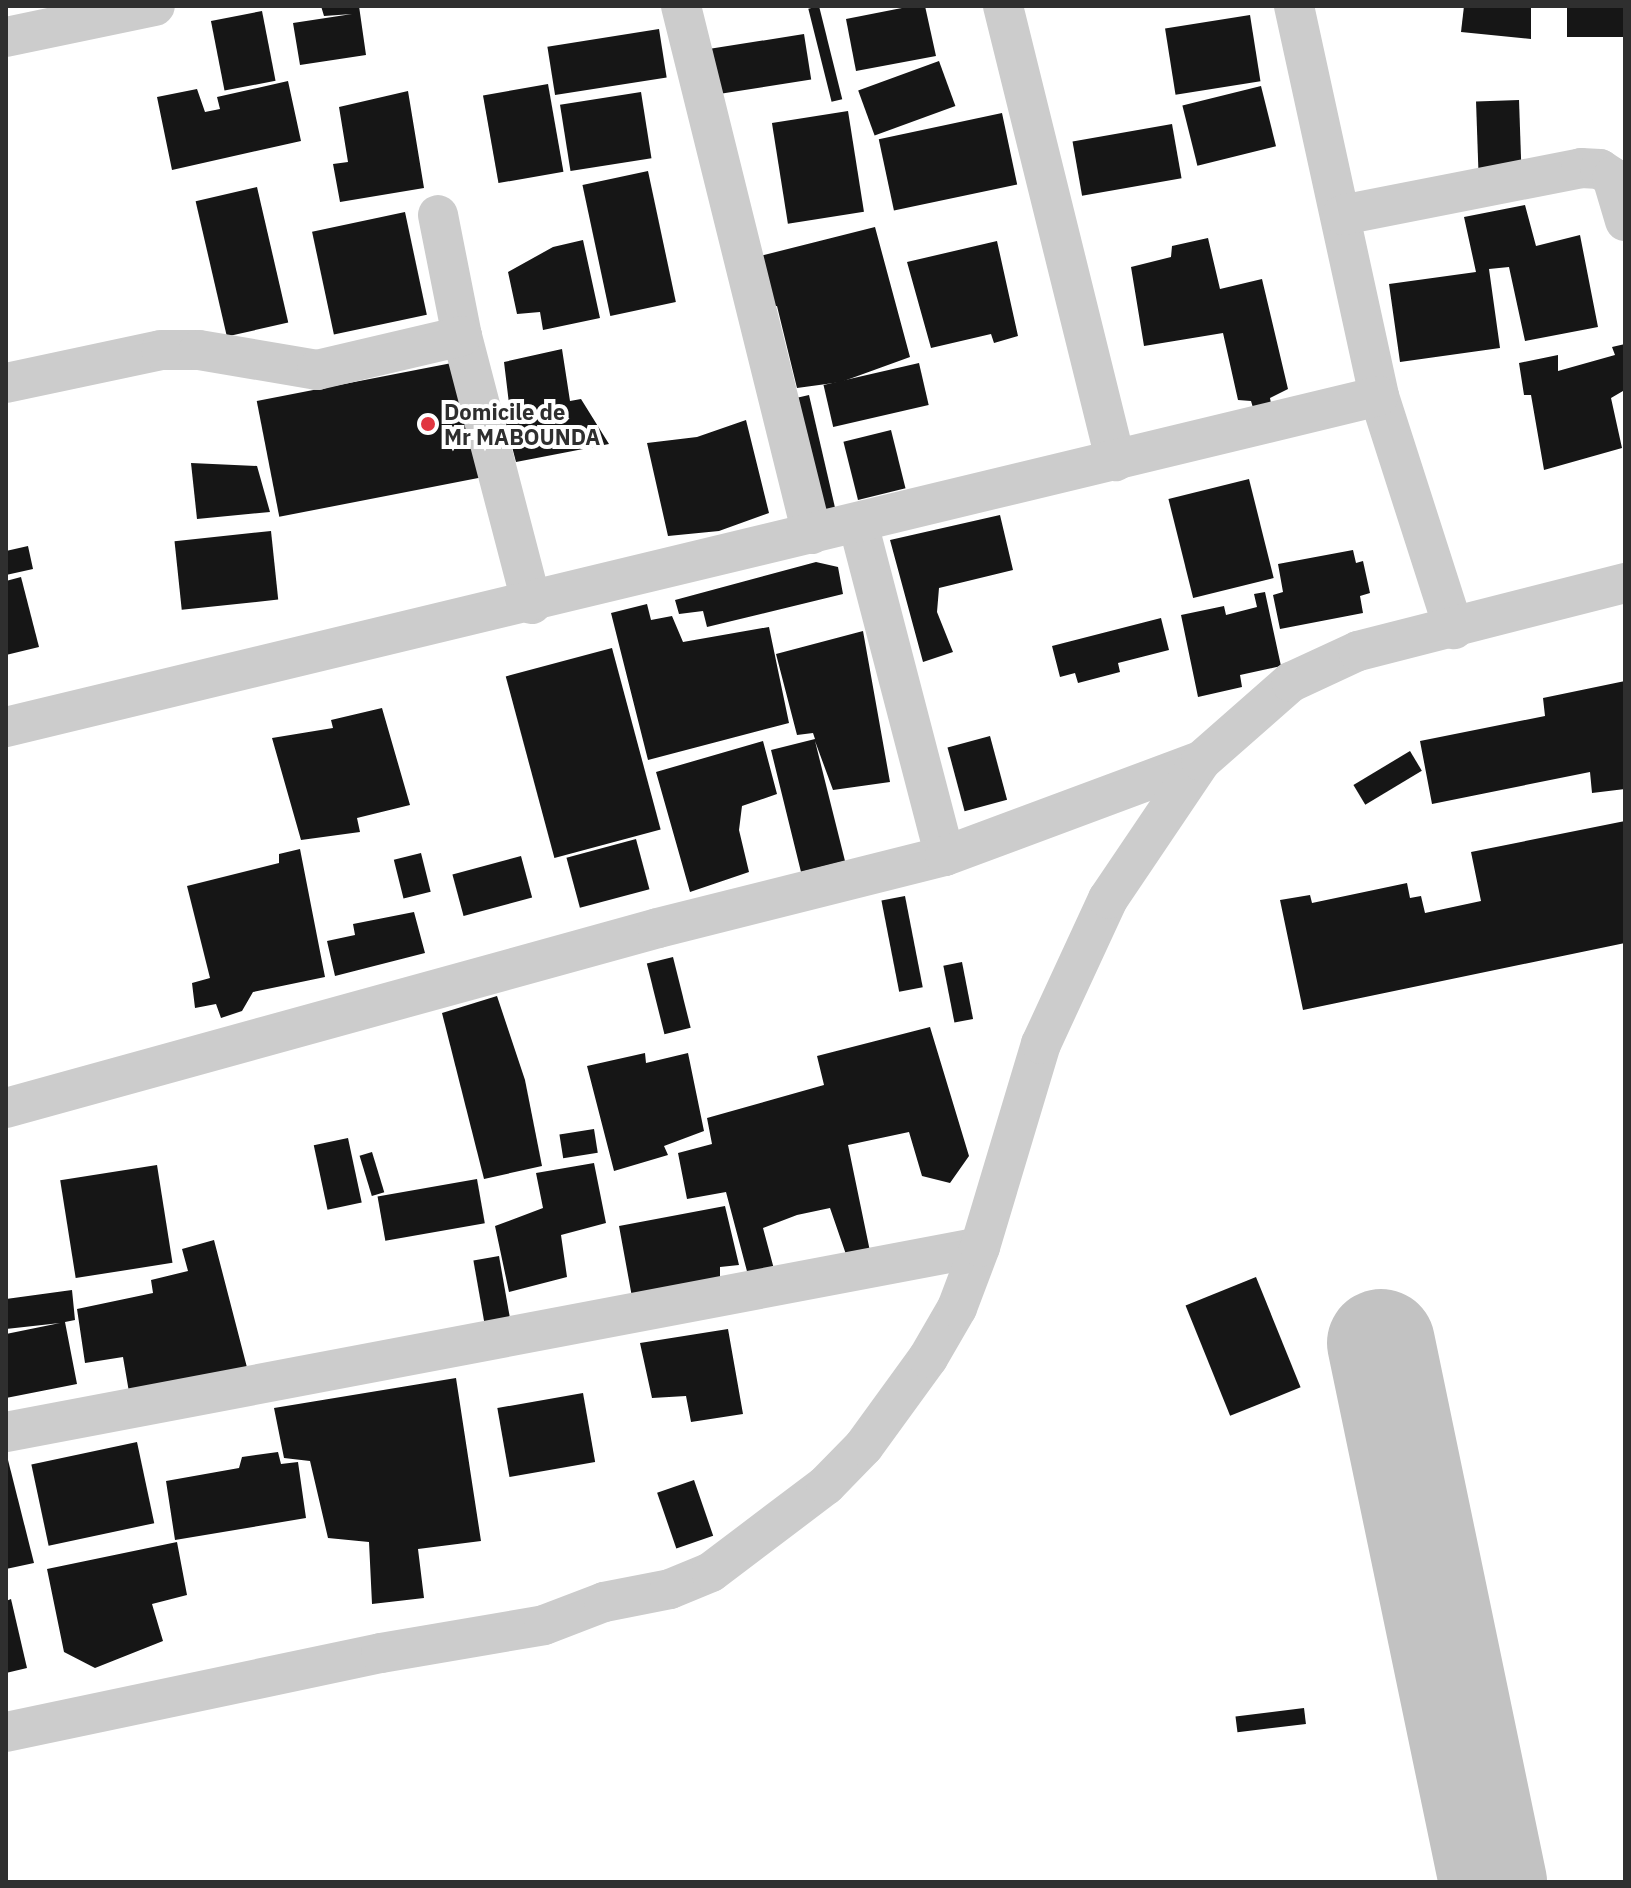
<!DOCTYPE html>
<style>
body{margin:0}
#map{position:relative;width:1631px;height:1888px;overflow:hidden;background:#fff;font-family:"IBM Plex Sans",sans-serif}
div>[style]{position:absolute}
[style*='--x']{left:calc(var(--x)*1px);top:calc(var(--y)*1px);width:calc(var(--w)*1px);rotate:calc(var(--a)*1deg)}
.taxiway>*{height:108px;margin:-54px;padding:0 54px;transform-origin:54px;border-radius:54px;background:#c2c2c2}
.building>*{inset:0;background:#161616;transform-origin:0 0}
.minor>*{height:40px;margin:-20px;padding:0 20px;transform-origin:20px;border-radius:20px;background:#ccc}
.dots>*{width:22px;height:22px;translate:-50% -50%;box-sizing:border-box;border:4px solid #fff;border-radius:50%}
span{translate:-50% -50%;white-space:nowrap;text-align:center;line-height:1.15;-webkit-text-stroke:8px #fff;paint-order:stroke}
.poi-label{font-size:22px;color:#2f2f2f;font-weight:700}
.left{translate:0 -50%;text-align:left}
.frame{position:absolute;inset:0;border:8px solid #2f2f2f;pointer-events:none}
</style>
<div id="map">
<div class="taxiway">
<div style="--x:1381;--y:1343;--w:551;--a:78.26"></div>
</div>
<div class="building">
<div style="clip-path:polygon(321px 6px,359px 6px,366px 55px,300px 65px,293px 23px,352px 14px,324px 16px)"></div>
<div style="left:819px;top:6px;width:96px;height:11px;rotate:76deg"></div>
<div style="clip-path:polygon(912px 6px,925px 6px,936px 56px,856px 71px,846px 19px)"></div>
<div style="clip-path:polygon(1464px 6px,1531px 6px,1531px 39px,1461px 32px)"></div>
<div style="left:1567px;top:6px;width:58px;height:31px"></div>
<div style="left:262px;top:11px;width:71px;height:52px;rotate:79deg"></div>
<div style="left:1250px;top:15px;width:67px;height:86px;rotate:81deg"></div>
<div style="left:659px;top:29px;width:49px;height:113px;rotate:81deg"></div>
<div style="left:804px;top:34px;width:46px;height:95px;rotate:81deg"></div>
<div style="left:939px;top:61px;width:48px;height:86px;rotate:70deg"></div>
<div style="clip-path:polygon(288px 81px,301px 141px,172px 170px,157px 97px,197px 89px,205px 112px,220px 109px,217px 97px)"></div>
<div style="left:548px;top:84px;width:89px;height:66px;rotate:80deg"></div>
<div style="left:1261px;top:86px;width:62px;height:81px;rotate:76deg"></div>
<div style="clip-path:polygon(408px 91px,424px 188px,340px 202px,333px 164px,348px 162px,339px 107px)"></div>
<div style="left:641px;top:92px;width:67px;height:82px;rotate:81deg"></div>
<div style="left:1519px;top:100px;width:72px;height:43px;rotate:88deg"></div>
<div style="left:848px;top:111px;width:102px;height:77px;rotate:81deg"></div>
<div style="left:1002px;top:113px;width:73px;height:126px;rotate:78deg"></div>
<div style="left:1172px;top:124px;width:55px;height:101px;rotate:80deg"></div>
<div style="left:648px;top:171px;width:134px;height:67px;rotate:78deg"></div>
<div style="left:257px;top:187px;width:139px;height:63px;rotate:77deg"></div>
<div style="clip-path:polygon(1525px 205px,1536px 246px,1580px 235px,1598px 327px,1525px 341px,1509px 267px,1489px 269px,1500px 348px,1400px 362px,1389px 284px,1476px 272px,1464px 217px)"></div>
<div style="left:405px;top:212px;width:105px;height:95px;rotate:78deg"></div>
<div style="clip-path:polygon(875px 227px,910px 357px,841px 382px,797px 388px,777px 306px,767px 308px,756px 257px)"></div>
<div style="clip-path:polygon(1208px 238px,1220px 289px,1262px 279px,1288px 389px,1270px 398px,1272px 409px,1254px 411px,1251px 401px,1238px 400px,1223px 333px,1144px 346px,1131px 267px,1171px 257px,1172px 246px)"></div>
<div style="clip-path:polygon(583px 240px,600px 318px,543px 330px,540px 312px,517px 314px,508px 272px,553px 247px)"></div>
<div style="clip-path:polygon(997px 241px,1018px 336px,994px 343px,991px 334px,931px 348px,907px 262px)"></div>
<div style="clip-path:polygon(1625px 344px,1623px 391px,1611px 398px,1622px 448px,1544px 470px,1531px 395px,1524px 395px,1519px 363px,1558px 355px,1558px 371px,1615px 355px,1612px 347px)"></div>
<div style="clip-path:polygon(562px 349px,570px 401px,581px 399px,609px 444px,516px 462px,504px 416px,510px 412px,504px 362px)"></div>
<div style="left:457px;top:362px;width:118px;height:204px;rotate:79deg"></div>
<div style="left:919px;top:363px;width:43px;height:98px;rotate:77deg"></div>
<div style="left:809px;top:395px;width:116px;height:20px;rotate:77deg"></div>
<div style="clip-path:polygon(746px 420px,769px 513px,719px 531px,668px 536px,647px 443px,697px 437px)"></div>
<div style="left:891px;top:430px;width:60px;height:49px;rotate:76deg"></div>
<div style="clip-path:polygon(191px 463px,257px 466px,270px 512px,197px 519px)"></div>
<div style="left:1249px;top:479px;width:102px;height:83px;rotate:76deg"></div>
<div style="clip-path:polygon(1000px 515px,1013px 570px,939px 588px,937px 612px,953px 652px,923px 662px,890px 540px)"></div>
<div style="left:271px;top:531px;width:69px;height:97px;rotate:84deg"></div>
<div style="clip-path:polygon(28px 546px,33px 569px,6px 575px,6px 551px)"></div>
<div style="clip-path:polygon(1353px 550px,1356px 563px,1363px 561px,1370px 593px,1360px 596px,1363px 613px,1280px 629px,1273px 595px,1283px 592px,1278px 564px)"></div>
<div style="clip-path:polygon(816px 562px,838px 567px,843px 594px,707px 627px,703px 611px,679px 614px,675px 600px)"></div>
<div style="clip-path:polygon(21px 577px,39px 647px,6px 655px,6px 581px)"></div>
<div style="clip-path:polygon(1265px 592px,1281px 666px,1240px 675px,1242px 687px,1198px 697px,1181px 615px,1224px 606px,1226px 615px,1257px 607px,1254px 594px)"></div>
<div style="clip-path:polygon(647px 604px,651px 620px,672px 616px,683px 642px,769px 627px,789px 723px,648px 760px,611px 613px)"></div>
<div style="clip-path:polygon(1161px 618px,1169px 650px,1118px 663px,1120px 672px,1078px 683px,1075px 673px,1060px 677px,1052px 646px)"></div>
<div style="clip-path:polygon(863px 631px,890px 782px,833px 790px,815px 741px,845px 861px,801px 872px,771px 750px,815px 739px,813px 733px,797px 735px,776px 654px)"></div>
<div style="left:612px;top:648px;width:188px;height:110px;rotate:75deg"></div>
<div style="clip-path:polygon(1625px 681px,1625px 789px,1592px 793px,1590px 772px,1432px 804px,1420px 741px,1545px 716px,1543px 698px)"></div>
<div style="clip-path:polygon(382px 708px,410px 805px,357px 818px,360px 832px,301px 840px,272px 738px,333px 728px,331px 720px)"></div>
<div style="left:990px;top:736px;width:66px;height:44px;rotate:75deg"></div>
<div style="clip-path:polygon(763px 741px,777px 794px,742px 806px,739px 830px,749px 872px,690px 892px,656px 772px)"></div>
<div style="left:1410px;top:751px;width:23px;height:66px;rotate:59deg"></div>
<div style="clip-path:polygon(1625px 821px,1625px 943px,1303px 1010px,1280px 900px,1310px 895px,1312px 903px,1407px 883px,1410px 898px,1421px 896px,1425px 913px,1481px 901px,1471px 852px)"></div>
<div style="left:636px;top:839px;width:52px;height:72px;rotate:75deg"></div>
<div style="clip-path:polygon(300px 849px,325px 977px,253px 992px,242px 1011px,221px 1018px,216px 1004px,195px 1008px,192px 983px,210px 978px,187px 886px,279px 863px,279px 854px)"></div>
<div style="left:421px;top:853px;width:40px;height:28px;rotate:76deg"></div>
<div style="left:521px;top:856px;width:43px;height:71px;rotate:75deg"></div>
<div style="left:905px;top:896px;width:93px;height:24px;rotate:79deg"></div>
<div style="clip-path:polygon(414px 912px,425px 953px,335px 976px,327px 941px,355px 935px,353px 924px)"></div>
<div style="left:673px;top:957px;width:73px;height:27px;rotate:76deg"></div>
<div style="left:962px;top:962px;width:58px;height:19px;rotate:79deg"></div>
<div style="clip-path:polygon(497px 996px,525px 1080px,542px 1166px,484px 1179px,442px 1013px)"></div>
<div style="clip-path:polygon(930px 1027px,969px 1156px,950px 1183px,922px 1176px,909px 1132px,848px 1145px,872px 1261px,850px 1266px,830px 1208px,797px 1215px,763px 1228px,778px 1284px,753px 1294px,726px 1192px,687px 1199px,678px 1153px,712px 1144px,707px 1118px,824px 1085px,817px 1056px)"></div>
<div style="clip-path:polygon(645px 1053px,646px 1063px,688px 1053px,704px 1131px,664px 1146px,668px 1155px,614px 1171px,587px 1066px)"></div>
<div style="left:594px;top:1129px;width:24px;height:35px;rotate:81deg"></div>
<div style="left:348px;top:1138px;width:66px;height:35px;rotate:78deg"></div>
<div style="left:372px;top:1152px;width:42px;height:13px;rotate:73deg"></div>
<div style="clip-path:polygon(594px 1163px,606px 1223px,561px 1235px,567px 1277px,509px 1292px,495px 1226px,543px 1208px,536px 1173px)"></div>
<div style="left:157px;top:1165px;width:99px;height:98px;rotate:81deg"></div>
<div style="left:477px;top:1179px;width:45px;height:101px;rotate:80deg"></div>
<div style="clip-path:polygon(725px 1206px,739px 1265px,720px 1267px,720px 1284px,632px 1297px,619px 1226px)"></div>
<div style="clip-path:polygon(214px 1240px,250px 1379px,130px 1398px,123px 1357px,85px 1363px,77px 1309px,153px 1293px,151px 1280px,188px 1271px,182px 1249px)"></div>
<div style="left:499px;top:1256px;width:78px;height:26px;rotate:80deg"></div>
<div style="left:1256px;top:1277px;width:119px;height:76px;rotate:68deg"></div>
<div style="clip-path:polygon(72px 1290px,75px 1320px,65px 1322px,77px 1384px,6px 1398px,6px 1334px,60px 1323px,6px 1329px,6px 1299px)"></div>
<div style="clip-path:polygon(728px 1329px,743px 1414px,691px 1422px,686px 1396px,652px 1398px,640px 1343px)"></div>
<div style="clip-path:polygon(456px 1378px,481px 1541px,418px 1549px,424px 1598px,372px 1604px,369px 1542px,328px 1538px,310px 1461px,284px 1458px,274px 1408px)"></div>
<div style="left:583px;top:1393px;width:70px;height:87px;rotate:80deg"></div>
<div style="left:137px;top:1442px;width:83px;height:108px;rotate:78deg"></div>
<div style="clip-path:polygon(278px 1452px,281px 1464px,298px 1462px,306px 1518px,175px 1540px,166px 1481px,239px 1468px,242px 1457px)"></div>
<div style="clip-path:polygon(7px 1456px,34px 1563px,6px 1569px,6px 1456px)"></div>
<div style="left:694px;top:1480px;width:59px;height:39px;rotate:71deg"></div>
<div style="clip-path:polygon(177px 1542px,187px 1595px,152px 1604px,163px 1641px,95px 1668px,64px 1652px,47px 1569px)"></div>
<div style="clip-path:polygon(11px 1599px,27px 1668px,6px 1673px,6px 1601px)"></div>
<div style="left:1304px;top:1708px;width:16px;height:69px;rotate:83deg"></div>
</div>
<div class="minor">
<div style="--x:681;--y:6;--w:544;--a:76.07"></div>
<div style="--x:1003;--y:6;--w:469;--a:76.1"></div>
<div style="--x:1294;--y:6;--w:399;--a:77.7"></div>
<div style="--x:1379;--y:396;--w:245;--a:72.2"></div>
<div style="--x:6;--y:37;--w:152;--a:-11.8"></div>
<div style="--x:438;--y:215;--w:123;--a:78.8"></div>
<div style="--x:462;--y:336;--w:277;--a:75.4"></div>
<div style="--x:1342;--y:215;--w:244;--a:-11.1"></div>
<div style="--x:1581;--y:168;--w:19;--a:3"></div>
<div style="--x:1600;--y:169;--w:14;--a:34"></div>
<div style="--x:1612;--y:177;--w:46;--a:73.5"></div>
<div style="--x:6;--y:383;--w:158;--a:-12"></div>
<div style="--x:161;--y:350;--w:38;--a:0"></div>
<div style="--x:199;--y:350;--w:120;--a:9.6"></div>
<div style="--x:317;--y:370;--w:149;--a:-13.2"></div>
<div style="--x:858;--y:523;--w:344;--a:75.4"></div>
<div style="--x:6;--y:727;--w:1412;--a:-13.55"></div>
<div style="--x:6;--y:1108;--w:676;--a:-15.43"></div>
<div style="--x:658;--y:928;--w:296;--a:-14.1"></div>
<div style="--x:945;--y:856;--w:273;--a:-20.4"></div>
<div style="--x:6;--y:1432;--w:991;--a:-10.75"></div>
<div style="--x:6;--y:1732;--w:383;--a:-11.9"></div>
<div style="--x:381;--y:1653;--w:165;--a:-9.7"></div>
<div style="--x:544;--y:1625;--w:64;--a:-21"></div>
<div style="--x:604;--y:1602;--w:67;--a:-11.1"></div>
<div style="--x:670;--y:1589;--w:44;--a:-22.5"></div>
<div style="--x:711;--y:1572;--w:144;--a:-37.1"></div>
<div style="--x:826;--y:1485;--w:54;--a:-45.7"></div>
<div style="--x:864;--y:1446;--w:109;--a:-54"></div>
<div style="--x:928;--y:1358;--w:58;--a:-59.9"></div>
<div style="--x:957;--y:1308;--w:65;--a:-69.3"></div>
<div style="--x:980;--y:1247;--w:212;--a:-73.3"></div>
<div style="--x:1041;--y:1044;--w:160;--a:-65.2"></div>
<div style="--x:1108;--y:899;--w:166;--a:-56"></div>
<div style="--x:1201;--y:761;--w:120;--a:-41.3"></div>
<div style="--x:1291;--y:682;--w:74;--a:-24.8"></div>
<div style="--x:1358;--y:651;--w:276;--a:-14.3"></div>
</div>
<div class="dots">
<div style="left:428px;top:424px;background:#e13640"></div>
</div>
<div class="poi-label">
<span class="left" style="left:444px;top:424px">Domicile de<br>Mr MABOUNDA</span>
</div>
<div class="frame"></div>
</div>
